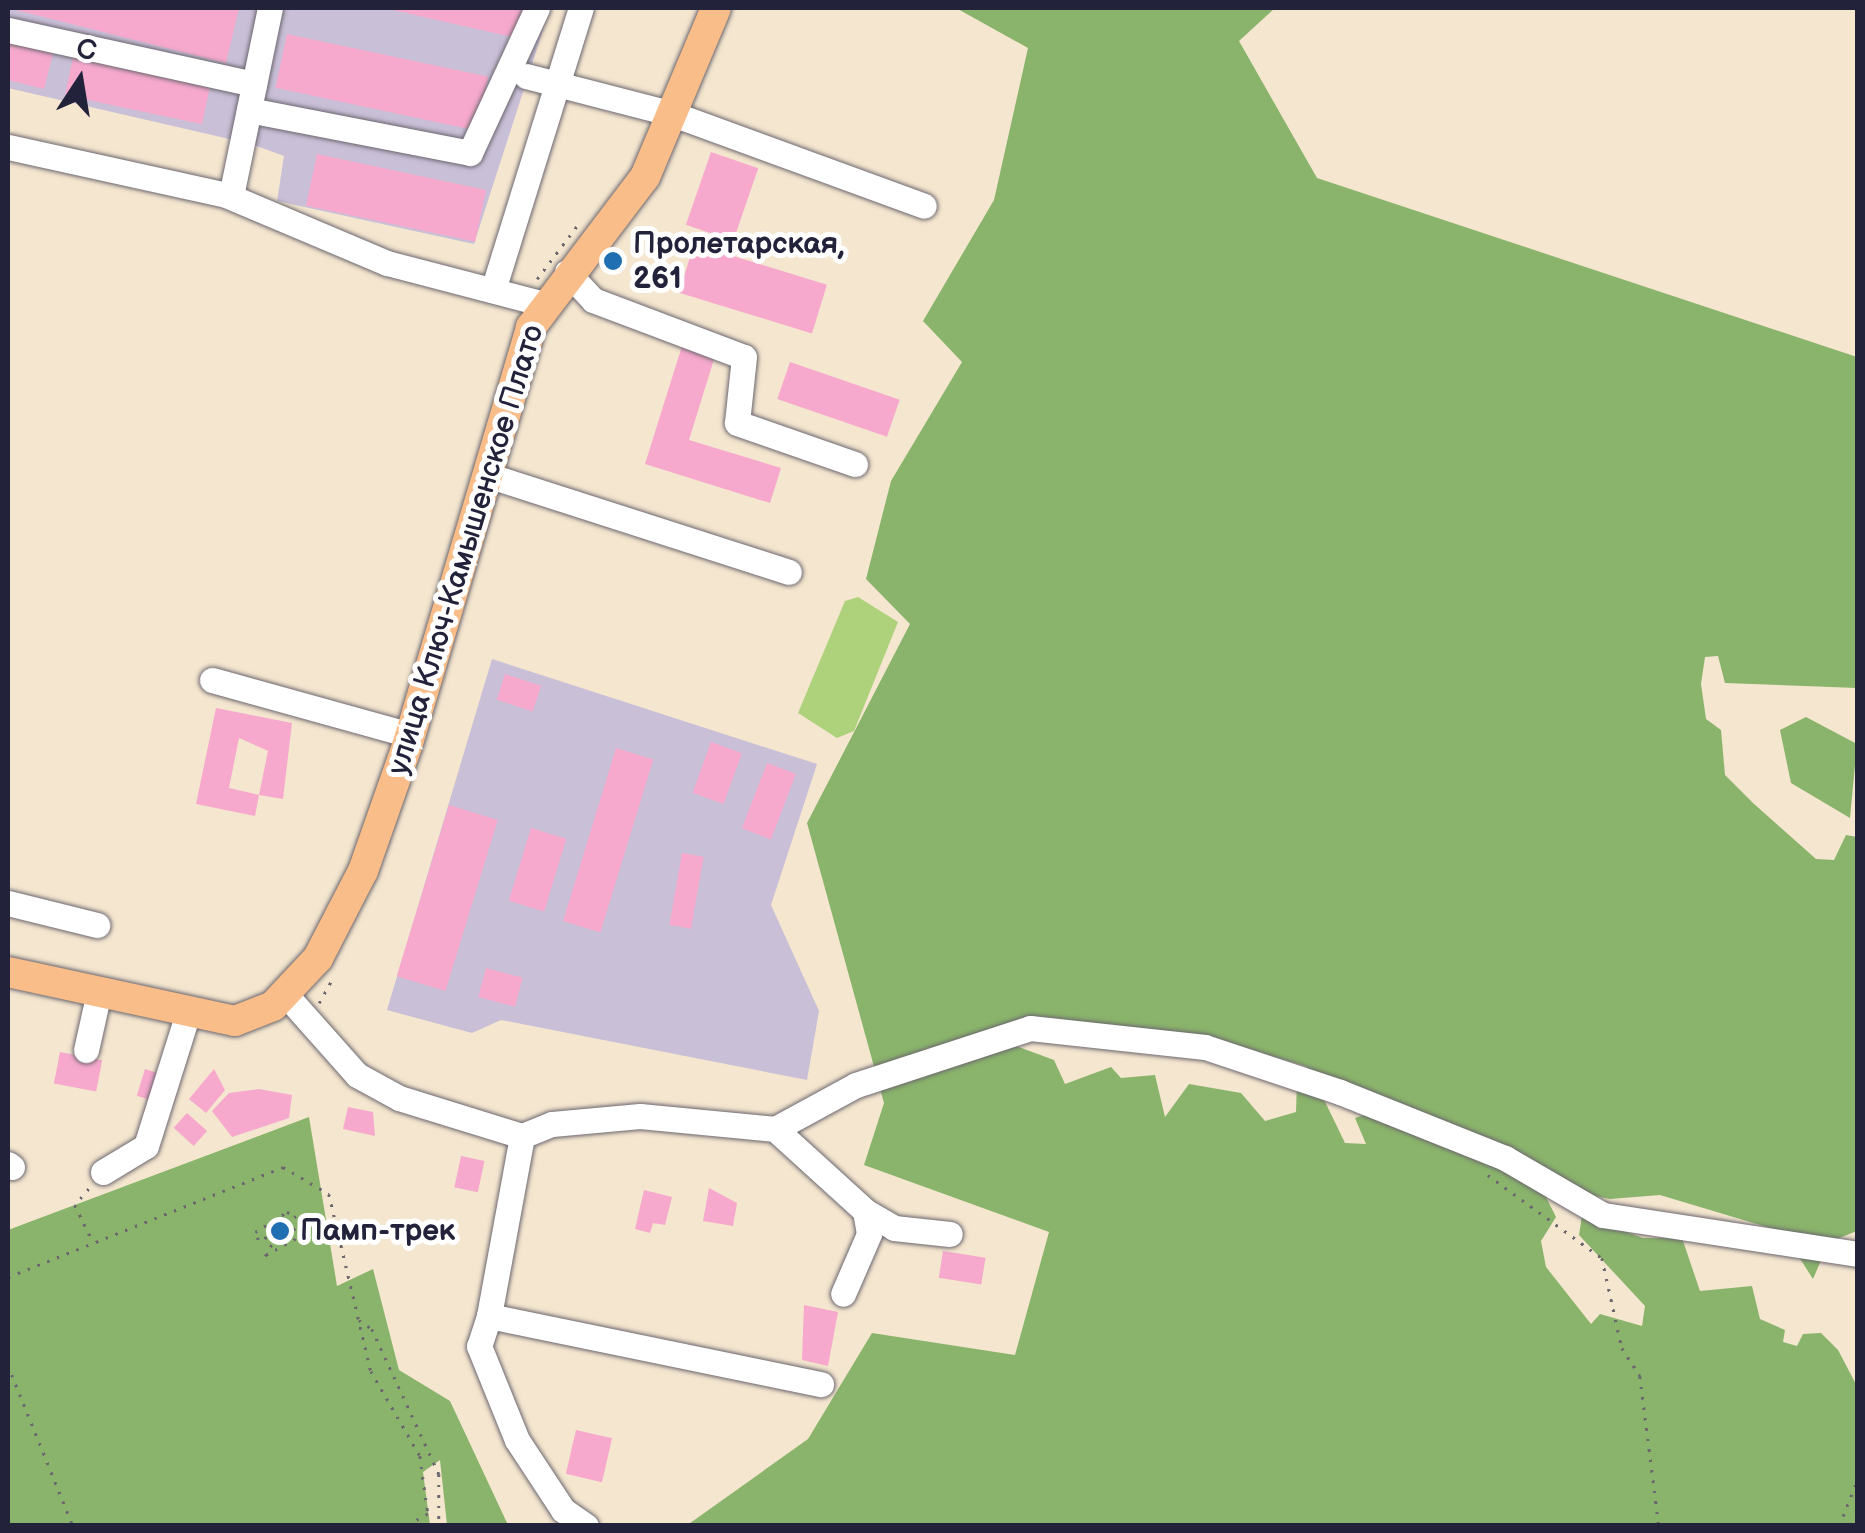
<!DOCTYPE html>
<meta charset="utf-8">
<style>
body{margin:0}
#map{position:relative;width:1865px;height:1533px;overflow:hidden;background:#f4e6cf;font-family:"Balsamiq Sans",sans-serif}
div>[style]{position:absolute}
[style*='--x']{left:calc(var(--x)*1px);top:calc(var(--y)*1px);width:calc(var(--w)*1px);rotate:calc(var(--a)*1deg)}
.industrial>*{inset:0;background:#c9bfd7}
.green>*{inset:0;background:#aed27b}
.forest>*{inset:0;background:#8ab46b}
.building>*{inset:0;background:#f6a9cd;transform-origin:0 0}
.path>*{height:2.5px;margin-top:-1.25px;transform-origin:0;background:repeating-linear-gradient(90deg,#6c676f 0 2.5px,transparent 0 10.5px)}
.roads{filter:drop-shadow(0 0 2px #6c676f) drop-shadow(0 0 2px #6c676f)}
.minor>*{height:25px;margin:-12.5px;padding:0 12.5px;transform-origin:12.5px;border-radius:12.5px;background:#fff}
.major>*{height:30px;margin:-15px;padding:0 15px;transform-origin:15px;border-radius:15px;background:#f8bd89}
.dots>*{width:28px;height:28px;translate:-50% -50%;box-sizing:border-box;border:5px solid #fff;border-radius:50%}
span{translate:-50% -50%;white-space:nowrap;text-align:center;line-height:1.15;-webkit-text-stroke:10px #fff;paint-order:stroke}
.poi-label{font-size:30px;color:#22223b;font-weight:700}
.left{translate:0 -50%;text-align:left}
.street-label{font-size:30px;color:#22223b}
.frame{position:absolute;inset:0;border:10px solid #22223b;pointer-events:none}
.north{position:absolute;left:30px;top:30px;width:100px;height:100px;-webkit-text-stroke:8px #fff;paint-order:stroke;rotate:12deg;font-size:28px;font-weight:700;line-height:40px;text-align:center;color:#22223b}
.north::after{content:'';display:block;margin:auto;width:35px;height:45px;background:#22223b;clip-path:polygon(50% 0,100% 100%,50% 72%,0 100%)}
</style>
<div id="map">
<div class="industrial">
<div style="clip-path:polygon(8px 8px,550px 8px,474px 244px,277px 201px,284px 156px,251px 144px,8px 88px)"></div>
<div style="clip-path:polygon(492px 659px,817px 764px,771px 905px,819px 1011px,807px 1080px,501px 1020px,472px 1033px,387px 1010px)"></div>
</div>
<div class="green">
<div style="clip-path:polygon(858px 597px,898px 622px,854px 731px,837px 738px,798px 713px,845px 601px)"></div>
</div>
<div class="forest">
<div style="clip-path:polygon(evenodd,956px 8px,1275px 8px,1239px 41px,1317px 178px,1857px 357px,1857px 688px,1725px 683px,1718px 656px,1705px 657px,1701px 684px,1706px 719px,1721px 730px,1725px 775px,1753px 803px,1816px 859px,1834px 860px,1846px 835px,1857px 837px,1857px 1231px,1829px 1242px,1813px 1279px,1783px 1232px,1660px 1195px,1610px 1199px,1540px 1185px,1556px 1217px,1541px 1241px,1546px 1267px,1591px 1324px,1600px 1314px,1642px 1326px,1645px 1306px,1579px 1235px,1582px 1216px,1643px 1238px,1682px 1238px,1700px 1291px,1752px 1286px,1760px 1319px,1785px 1330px,1783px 1342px,1797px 1346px,1803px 1334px,1821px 1333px,1838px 1350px,1857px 1386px,1857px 1525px,686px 1526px,808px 1439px,872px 1333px,1015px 1355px,1049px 1232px,864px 1165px,884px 1103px,807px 823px,910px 624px,866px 579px,891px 481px,962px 362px,923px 321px,994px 200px,1028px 48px,956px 8px,1014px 1025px,1239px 1046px,1305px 1066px,1374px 1112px,1355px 1118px,1366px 1144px,1345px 1143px,1313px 1077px,1297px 1083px,1296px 1112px,1265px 1121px,1241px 1093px,1189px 1084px,1165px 1117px,1155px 1075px,1121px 1078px,1111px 1067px,1065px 1084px,1054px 1060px,1013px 1045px,1014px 1025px)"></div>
<div style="clip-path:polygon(1806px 717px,1857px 744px,1850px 818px,1791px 783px,1780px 730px)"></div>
<div style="clip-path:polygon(309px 1117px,337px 1286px,373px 1269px,399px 1370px,450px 1401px,508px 1525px,447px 1525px,440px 1460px,423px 1472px,430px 1525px,8px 1525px,8px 1230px)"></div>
</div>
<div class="building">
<div style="clip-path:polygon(8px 8px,239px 8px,226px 63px)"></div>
<div style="clip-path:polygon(384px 8px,528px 8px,521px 39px)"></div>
<div style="left:287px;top:34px;width:206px;height:55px;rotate:12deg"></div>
<div style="clip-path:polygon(8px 42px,53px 53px,44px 89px,8px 80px)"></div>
<div style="left:74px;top:53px;width:140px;height:43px;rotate:12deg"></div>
<div style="left:711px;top:152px;width:50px;height:77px;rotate:19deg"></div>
<div style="left:317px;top:154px;width:173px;height:53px;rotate:12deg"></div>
<div style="left:694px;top:244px;width:139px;height:51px;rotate:17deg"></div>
<div style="clip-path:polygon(682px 346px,715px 356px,689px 440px,781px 468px,770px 503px,645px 464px)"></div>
<div style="left:790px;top:362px;width:116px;height:39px;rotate:19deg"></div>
<div style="left:505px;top:674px;width:38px;height:27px;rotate:18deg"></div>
<div style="clip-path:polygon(216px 708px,292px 723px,283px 799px,259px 795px,268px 751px,239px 738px,229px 788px,259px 795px,255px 816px,196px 804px)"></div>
<div style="left:711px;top:742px;width:33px;height:54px;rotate:20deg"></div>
<div style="left:616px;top:748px;width:39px;height:181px;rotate:17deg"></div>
<div style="left:767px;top:763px;width:31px;height:70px;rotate:21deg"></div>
<div style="left:449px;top:805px;width:51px;height:179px;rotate:17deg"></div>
<div style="left:531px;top:828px;width:37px;height:76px;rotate:17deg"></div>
<div style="left:682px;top:853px;width:22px;height:73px;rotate:10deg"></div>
<div style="left:486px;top:968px;width:38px;height:30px;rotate:15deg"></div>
<div style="left:60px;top:1052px;width:43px;height:32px;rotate:11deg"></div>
<div style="left:145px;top:1069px;width:21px;height:28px;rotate:17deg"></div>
<div style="clip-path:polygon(214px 1069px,225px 1090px,206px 1113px,189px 1099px)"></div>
<div style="clip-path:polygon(259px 1089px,292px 1095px,289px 1118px,232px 1137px,212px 1111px,229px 1093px)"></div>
<div style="clip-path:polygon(348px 1107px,373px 1112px,375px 1136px,343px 1129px)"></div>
<div style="left:187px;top:1113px;width:27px;height:20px;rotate:42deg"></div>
<div style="left:461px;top:1156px;width:24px;height:32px;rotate:12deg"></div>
<div style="clip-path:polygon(709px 1188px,737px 1203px,733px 1226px,703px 1221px)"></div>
<div style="clip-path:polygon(644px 1190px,672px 1197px,665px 1225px,653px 1223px,650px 1233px,635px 1229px)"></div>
<div style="left:943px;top:1251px;width:43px;height:27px;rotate:9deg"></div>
<div style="clip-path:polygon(804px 1305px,838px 1312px,828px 1366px,802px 1360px)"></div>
<div style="left:576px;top:1430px;width:37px;height:45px;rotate:13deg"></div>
</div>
<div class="path">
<div style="--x:537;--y:279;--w:66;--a:-53"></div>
<div style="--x:319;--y:1003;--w:31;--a:-61"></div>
<div style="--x:1488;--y:1175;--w:141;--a:36.1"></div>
<div style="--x:1602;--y:1258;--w:92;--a:77.5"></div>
<div style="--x:1622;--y:1348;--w:33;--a:57"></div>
<div style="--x:1640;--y:1376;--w:151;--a:82.8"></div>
<div style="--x:89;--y:1189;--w:21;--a:131"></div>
<div style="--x:75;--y:1205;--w:41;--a:64.1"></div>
<div style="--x:287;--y:1212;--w:10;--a:24"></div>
<div style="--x:296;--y:1216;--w:21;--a:129"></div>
<div style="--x:283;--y:1232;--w:18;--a:-16"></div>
<div style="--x:300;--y:1227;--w:9;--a:54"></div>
<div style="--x:305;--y:1234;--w:46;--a:151.2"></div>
<div style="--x:265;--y:1256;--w:24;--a:-60"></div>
<div style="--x:277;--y:1235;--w:20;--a:165"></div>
<div style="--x:258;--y:1240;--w:9;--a:-111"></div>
<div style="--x:255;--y:1232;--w:38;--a:-32"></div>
<div style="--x:8;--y:1277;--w:296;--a:-21.8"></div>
<div style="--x:283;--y:1167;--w:53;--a:30.4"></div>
<div style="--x:329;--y:1194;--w:182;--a:76.7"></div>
<div style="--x:371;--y:1371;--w:98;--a:60"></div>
<div style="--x:420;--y:1456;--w:59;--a:82.1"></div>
<div style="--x:428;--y:1514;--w:25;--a:151"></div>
<div style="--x:359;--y:1320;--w:16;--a:35"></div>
<div style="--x:372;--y:1329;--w:160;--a:65.2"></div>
<div style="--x:439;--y:1474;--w:52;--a:90"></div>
<div style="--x:8;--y:1365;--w:174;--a:68"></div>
<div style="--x:1839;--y:1526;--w:52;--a:-68.4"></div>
</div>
<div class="roads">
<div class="minor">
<div style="--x:8;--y:30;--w:252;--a:12.4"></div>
<div style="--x:526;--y:76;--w:152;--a:14.5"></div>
<div style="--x:673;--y:114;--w:267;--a:20.1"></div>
<div style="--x:249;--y:110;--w:225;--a:11"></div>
<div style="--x:470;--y:153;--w:160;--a:-65.2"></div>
<div style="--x:8;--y:147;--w:223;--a:12.4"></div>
<div style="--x:226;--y:195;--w:175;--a:22.9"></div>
<div style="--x:387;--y:263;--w:162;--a:14.6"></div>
<div style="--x:231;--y:196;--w:192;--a:-78.3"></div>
<div style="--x:567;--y:272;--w:38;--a:47"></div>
<div style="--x:593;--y:300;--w:161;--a:20.7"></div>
<div style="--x:744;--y:357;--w:66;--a:96.1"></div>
<div style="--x:737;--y:423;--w:125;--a:19.2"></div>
<div style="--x:493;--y:290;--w:295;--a:-72.7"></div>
<div style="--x:487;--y:475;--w:317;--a:17.8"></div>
<div style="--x:212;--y:680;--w:205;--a:15.5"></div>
<div style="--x:8;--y:903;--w:92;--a:13.9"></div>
<div style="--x:286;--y:995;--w:107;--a:48.4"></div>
<div style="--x:357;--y:1075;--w:48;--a:28.7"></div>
<div style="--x:399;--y:1098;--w:129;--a:17.2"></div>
<div style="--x:522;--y:1136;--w:32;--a:-22"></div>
<div style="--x:552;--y:1124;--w:88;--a:-5.2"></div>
<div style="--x:640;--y:1116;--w:136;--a:5.5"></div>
<div style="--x:775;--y:1129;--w:92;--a:-28.5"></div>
<div style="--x:856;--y:1085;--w:183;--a:-18.1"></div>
<div style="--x:1030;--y:1028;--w:176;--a:6.2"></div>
<div style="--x:1205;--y:1047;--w:142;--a:18.4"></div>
<div style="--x:1340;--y:1092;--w:178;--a:21.8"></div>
<div style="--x:1505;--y:1158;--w:113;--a:30.2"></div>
<div style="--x:1603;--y:1215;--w:258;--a:8.7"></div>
<div style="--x:86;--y:1050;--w:59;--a:-77.4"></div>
<div style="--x:775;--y:1129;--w:122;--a:42.3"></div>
<div style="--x:865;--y:1211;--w:23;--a:80"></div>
<div style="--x:869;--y:1234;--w:65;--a:113.4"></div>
<div style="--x:522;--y:1136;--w:183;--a:100.4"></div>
<div style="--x:489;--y:1316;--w:339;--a:11.6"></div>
<div style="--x:8;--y:1164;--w:5;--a:37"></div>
<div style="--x:103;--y:1172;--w:50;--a:-31.2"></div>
<div style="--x:146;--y:1146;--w:139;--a:-72.5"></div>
<div style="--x:865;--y:1211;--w:34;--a:30"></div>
<div style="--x:894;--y:1228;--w:56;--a:6.1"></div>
<div style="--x:489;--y:1316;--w:32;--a:108"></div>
<div style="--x:479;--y:1346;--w:101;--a:68"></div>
<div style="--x:517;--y:1440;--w:84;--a:56.7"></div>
<div style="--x:563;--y:1510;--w:28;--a:35"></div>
</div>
<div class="major">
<div style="--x:8;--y:972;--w:232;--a:12.2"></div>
<div style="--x:235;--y:1021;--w:41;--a:-21.5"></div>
<div style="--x:273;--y:1006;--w:66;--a:-46.8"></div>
<div style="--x:318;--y:958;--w:98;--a:-62.7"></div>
<div style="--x:363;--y:871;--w:136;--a:-70.6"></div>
<div style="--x:408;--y:743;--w:434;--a:-73.5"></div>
<div style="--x:531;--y:327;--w:188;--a:-52.8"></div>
<div style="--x:645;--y:177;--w:183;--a:-67.2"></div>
</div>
</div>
<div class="dots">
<div style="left:613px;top:261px;background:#1f6fb2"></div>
<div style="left:280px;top:1231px;background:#1f6fb2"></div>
</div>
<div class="poi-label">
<span class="left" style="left:633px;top:261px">Пролетарская,<br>261</span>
<span class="left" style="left:300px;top:1231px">Памп-трек</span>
</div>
<div class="street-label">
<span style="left:466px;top:550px;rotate:-73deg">улица Ключ-Камышенское Плато</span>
</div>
<div class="frame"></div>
<div class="north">С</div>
</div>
